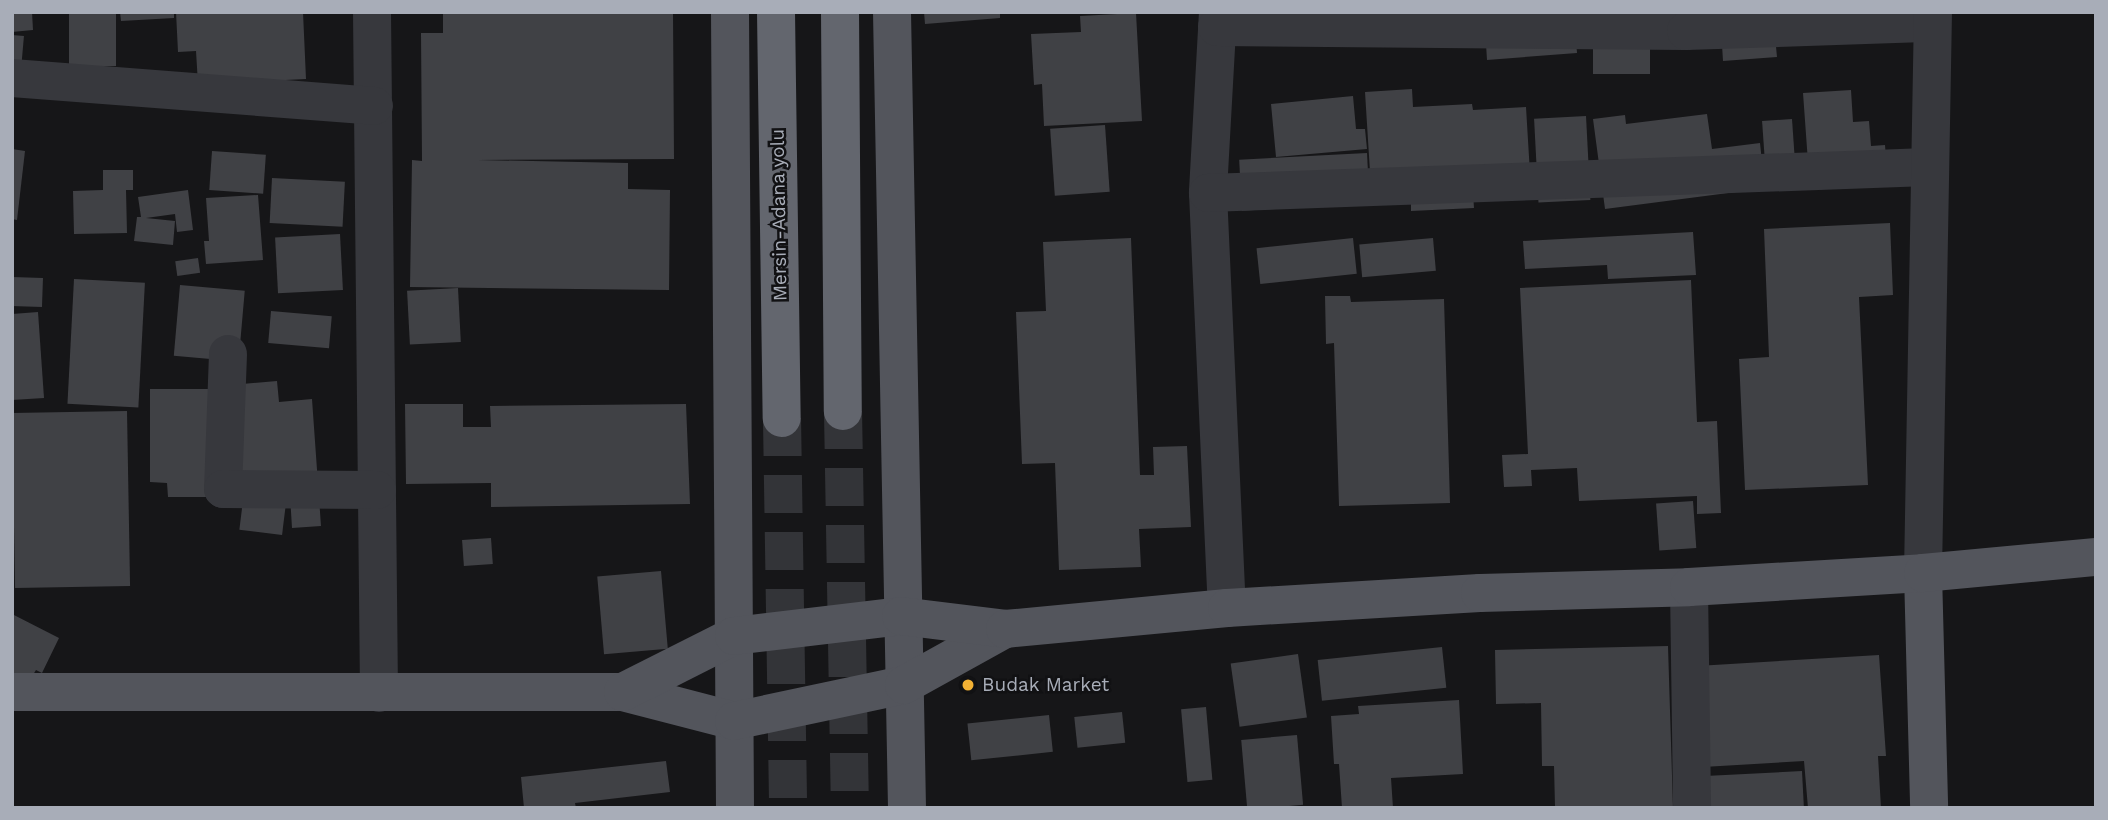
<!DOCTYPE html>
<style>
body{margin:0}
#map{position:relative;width:2108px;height:820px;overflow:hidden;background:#161618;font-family:"Work Sans",sans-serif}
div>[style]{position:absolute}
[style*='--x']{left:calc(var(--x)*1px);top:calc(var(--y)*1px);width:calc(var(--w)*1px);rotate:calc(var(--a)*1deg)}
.building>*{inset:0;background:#404145;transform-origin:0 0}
.highway-tunnel>*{height:38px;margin-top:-19px;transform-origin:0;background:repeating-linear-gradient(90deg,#333438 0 38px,transparent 0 57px)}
.minor>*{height:38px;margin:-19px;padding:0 19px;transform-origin:19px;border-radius:19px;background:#37383d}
.major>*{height:38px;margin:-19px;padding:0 19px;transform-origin:19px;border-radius:19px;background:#53555c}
.highway>*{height:38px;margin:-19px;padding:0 19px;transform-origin:19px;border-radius:19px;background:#63666e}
.dots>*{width:19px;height:19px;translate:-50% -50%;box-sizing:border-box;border:4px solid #111113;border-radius:50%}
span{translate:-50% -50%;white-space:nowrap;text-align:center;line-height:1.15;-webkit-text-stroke:5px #111113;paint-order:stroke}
.street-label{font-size:19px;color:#a8adb8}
.poi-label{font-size:19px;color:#a8adb8}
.left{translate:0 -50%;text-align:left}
.frame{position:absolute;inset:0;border:14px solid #a8adb8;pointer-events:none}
</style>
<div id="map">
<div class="building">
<div style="clip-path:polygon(12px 12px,32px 12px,33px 30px,12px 32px)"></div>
<div style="left:69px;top:12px;width:47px;height:54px"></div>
<div style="clip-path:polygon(120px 12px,174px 12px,174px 18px,121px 21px)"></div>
<div style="clip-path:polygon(176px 12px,303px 12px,306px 79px,198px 84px,196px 51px,178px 52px)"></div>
<div style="clip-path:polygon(443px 12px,673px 12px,674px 159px,477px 160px,628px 163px,628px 189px,670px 190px,669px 290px,410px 287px,412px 160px,422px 161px,421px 33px,443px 33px)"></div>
<div style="clip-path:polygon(924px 12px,1000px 12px,1000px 18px,925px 24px)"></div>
<div style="clip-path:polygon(1484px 12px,1574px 12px,1577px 53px,1487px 60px)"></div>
<div style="left:1593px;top:12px;width:57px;height:62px"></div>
<div style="clip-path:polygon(1720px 12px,1775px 36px,1777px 57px,1723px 61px)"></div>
<div style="clip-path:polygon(1136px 13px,1142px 121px,1044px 126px,1042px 84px,1034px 85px,1031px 34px,1081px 32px,1080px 16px)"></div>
<div style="left:12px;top:35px;width:12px;height:30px;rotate:5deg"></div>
<div style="clip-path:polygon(1412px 89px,1413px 107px,1472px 104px,1473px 110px,1526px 107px,1531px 190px,1473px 193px,1474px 208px,1411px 211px,1411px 202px,1372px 204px,1365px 92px)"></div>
<div style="clip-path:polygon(1851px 90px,1853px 122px,1869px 121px,1871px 146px,1885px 145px,1888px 185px,1810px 190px,1803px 93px)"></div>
<div style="clip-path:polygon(1353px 96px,1356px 129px,1365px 129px,1367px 149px,1276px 157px,1271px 104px)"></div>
<div style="clip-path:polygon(1707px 114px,1712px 149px,1760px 143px,1763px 171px,1759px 189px,1605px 209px,1593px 119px,1625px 115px,1626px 124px)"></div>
<div style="left:1586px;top:116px;width:84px;height:52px;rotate:87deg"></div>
<div style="left:1792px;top:119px;width:45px;height:30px;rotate:86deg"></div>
<div style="left:1105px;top:125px;width:67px;height:55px;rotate:86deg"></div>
<div style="clip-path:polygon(12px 149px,25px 151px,17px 220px,12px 219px)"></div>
<div style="left:212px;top:151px;width:54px;height:39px;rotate:4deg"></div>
<div style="left:1367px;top:153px;width:51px;height:128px;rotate:87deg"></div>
<div style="clip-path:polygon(103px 170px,133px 170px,133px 190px,126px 190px,127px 233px,74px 234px,73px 191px,103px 190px)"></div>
<div style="left:272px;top:178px;width:73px;height:45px;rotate:3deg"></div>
<div style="clip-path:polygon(188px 190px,193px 230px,177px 232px,175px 214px,146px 218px,175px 221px,173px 245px,134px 241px,137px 217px,141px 217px,138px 197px)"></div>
<div style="clip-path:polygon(258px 195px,263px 260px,206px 264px,204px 241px,209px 241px,206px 198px)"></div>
<div style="clip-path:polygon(1890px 223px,1893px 295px,1859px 297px,1868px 485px,1745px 490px,1739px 359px,1769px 357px,1764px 229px)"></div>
<div style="clip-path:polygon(1693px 232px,1696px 275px,1608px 279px,1607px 265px,1525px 269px,1523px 241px)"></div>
<div style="left:340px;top:234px;width:56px;height:65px;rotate:87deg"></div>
<div style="clip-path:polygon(1131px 238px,1140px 475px,1154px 475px,1153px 447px,1187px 446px,1191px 527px,1139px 529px,1141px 567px,1059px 570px,1055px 463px,1022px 464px,1016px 312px,1046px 311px,1043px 242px)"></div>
<div style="left:1353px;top:238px;width:36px;height:97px;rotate:84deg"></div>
<div style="left:1433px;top:238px;width:33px;height:74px;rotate:85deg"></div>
<div style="left:198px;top:258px;width:15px;height:23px;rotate:82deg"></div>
<div style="left:12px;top:277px;width:31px;height:29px;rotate:2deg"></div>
<div style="left:74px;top:279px;width:71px;height:125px;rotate:3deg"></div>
<div style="clip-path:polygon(1691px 280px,1697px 422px,1717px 421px,1721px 513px,1697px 514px,1697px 496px,1579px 501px,1577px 468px,1531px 470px,1532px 486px,1504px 487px,1502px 455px,1528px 454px,1520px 288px)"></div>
<div style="left:180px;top:285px;width:65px;height:71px;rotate:5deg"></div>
<div style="left:458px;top:288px;width:54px;height:51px;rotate:87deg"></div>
<div style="clip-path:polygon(1325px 296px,1350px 296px,1351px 302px,1444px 299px,1450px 503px,1339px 506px,1334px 343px,1326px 344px)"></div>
<div style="left:271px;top:311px;width:61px;height:32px;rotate:5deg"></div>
<div style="clip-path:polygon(38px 312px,44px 398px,12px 400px,12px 314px)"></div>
<div style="clip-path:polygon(277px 381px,279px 402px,312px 399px,321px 526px,292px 528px,289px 479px,240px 482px,231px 385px)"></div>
<div style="clip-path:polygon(150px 389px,216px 389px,216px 497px,168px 497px,167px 483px,150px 482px)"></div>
<div style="clip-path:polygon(405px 404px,463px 404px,463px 427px,491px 427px,490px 406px,686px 404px,690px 504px,491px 507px,491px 483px,406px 484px)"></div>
<div style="left:127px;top:411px;width:175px;height:115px;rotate:89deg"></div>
<div style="left:244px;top:492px;width:43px;height:38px;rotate:7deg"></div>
<div style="left:1693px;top:501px;width:47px;height:37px;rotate:86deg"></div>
<div style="left:491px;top:538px;width:26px;height:29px;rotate:86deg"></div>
<div style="left:661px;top:571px;width:78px;height:64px;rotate:85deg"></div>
<div style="clip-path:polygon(12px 614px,59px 638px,42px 673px,36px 670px,12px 709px)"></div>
<div style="clip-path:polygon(1668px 646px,1673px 808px,1555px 807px,1554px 766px,1542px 766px,1541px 703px,1496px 704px,1495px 650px)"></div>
<div style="left:1442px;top:647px;width:41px;height:125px;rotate:84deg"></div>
<div style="left:1298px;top:654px;width:64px;height:68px;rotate:82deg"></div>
<div style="clip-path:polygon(1879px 655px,1886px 756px,1878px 756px,1881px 808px,1808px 808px,1804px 761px,1703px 767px,1697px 666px)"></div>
<div style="clip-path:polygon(1459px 700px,1463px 774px,1391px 778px,1393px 808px,1342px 808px,1339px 764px,1334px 764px,1331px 716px,1359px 714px,1358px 706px)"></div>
<div style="left:1206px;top:707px;width:73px;height:25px;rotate:85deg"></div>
<div style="left:1122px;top:712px;width:31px;height:48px;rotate:84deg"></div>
<div style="left:1049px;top:715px;width:37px;height:82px;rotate:84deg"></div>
<div style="left:1297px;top:735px;width:70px;height:56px;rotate:85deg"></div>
<div style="clip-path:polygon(666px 761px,670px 792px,575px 803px,576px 808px,524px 808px,521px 777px)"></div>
<div style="left:1802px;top:771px;width:37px;height:97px;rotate:87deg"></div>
</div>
<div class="highway-tunnel">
<div style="--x:843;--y:411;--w:397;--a:89"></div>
<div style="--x:782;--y:418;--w:390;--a:89.1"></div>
</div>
<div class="minor">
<div style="--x:372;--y:12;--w:681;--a:89.41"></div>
<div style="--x:1218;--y:12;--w:181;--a:93.2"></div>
<div style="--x:1208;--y:193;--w:415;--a:87.4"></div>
<div style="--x:1217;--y:27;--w:469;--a:0.5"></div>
<div style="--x:1686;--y:31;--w:246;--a:-1.9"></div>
<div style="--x:12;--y:78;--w:363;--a:4.4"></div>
<div style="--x:1208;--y:193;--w:720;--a:-2.07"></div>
<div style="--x:228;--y:354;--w:135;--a:92.1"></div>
<div style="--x:223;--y:489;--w:154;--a:0.4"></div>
<div style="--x:1923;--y:573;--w:561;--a:-88.98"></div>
<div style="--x:1689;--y:587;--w:221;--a:89.2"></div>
</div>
<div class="major">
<div style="--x:730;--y:12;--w:796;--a:89.64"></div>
<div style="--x:892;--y:12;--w:796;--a:88.92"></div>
<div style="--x:1923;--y:573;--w:235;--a:88.5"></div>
<div style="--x:12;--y:692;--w:611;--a:0"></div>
<div style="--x:623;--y:692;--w:115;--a:14.6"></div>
<div style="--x:734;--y:721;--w:174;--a:-12"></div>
<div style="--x:904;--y:685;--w:115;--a:-29"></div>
<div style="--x:623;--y:692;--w:124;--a:-26.8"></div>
<div style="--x:734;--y:636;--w:168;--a:-6.8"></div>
<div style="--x:901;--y:616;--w:105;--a:7.1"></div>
<div style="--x:1005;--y:629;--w:223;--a:-5.4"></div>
<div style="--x:1227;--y:608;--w:253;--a:-3.4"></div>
<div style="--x:1480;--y:593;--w:209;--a:-1.6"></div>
<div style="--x:1689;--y:587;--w:234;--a:-3.4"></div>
<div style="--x:1923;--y:573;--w:174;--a:-5.3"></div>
</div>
<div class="highway">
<div style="--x:776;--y:12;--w:406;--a:89.2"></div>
<div style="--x:840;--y:12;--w:399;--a:89.6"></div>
</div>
<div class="dots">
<div style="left:968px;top:685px;background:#f2b134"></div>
</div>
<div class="street-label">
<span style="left:779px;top:215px;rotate:-91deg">Mersin-Adana yolu</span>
</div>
<div class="poi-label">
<span class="left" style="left:982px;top:685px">Budak Market</span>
</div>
<div class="frame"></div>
</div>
